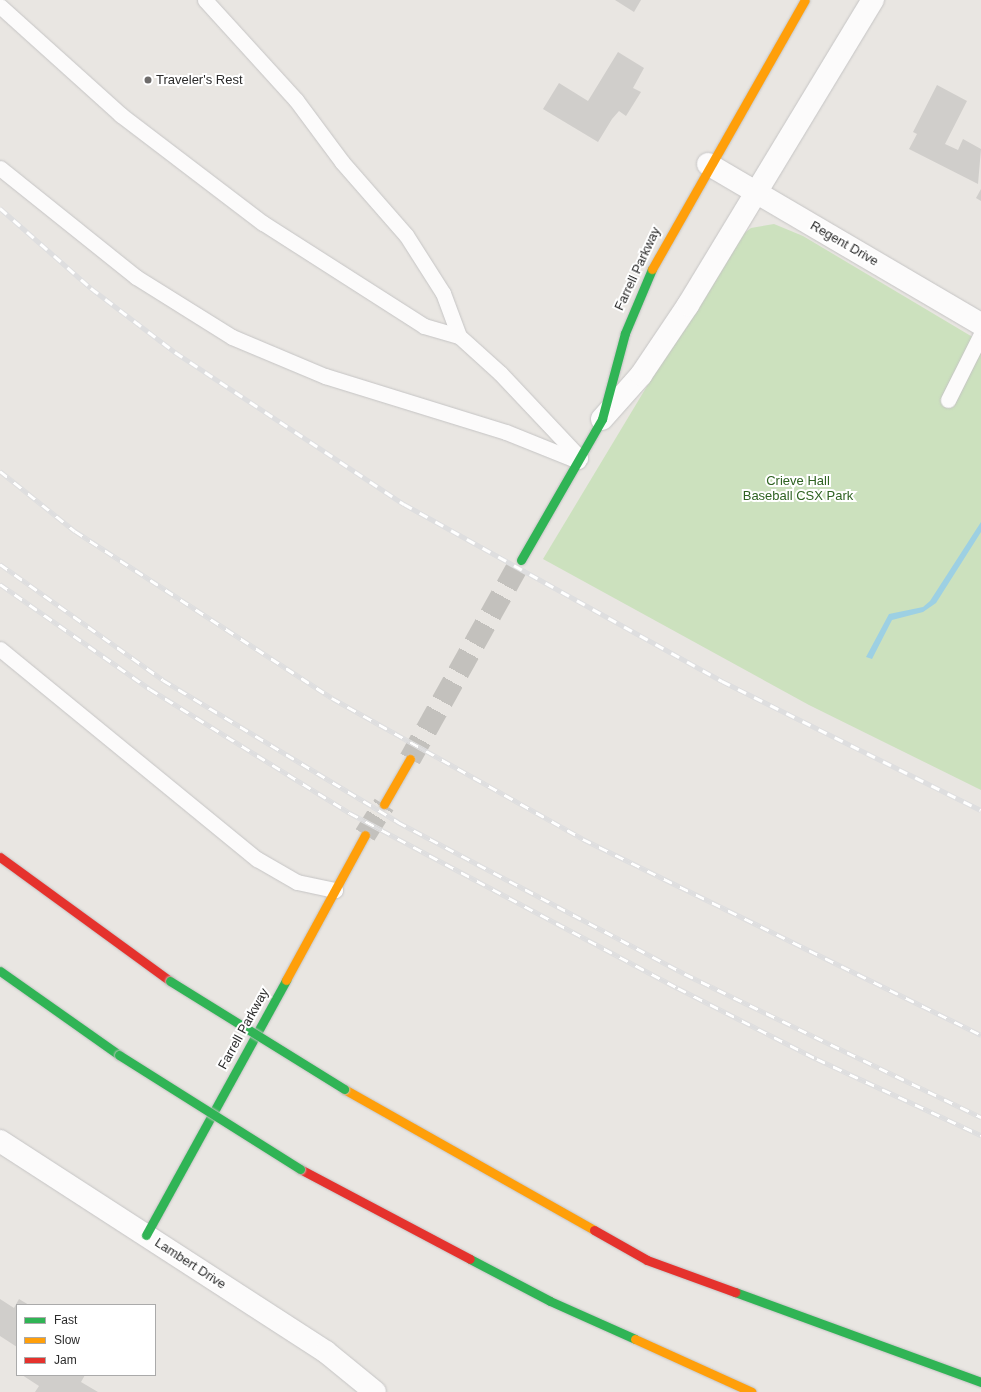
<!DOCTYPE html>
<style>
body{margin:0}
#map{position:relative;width:981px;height:1392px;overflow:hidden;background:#e9e6e2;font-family:Helvetica,sans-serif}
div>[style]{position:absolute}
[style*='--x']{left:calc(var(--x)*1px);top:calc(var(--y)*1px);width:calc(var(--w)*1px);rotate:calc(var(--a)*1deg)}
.green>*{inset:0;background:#cce1be}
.water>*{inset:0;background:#9dd0e3}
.building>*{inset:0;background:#d0cecb}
.secondary-tunnel>*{height:22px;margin-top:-11px;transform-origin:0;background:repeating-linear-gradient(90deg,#c3c1bd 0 22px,transparent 0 33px)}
.roads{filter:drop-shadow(0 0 1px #c5c4c4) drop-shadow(0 0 1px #c5c4c4)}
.lane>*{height:15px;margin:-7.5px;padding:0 7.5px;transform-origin:7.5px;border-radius:7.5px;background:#fcfbfb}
.street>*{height:22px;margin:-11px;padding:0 11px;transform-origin:11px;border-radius:11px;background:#fcfbfb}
.fast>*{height:9px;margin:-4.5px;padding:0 4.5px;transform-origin:4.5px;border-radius:4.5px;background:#30b455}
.slow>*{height:9px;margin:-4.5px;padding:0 4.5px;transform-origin:4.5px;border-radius:4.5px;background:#ff9f0a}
.jam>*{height:9px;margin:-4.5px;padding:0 4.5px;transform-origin:4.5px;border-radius:4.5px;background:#e5322d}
.rail>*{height:4.5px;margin-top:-2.25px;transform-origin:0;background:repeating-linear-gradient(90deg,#fff 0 9px,#dededf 0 18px);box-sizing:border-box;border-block:1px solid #dededf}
.bridges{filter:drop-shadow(0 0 1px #c5c4c2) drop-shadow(0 0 1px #c5c4c2)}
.fast-bridge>*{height:9px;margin:-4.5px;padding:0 4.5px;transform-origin:4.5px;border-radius:4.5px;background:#30b455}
.dots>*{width:11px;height:11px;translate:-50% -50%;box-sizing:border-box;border:2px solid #fff;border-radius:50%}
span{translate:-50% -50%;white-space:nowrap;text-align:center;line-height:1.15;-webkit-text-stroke:4px #fff;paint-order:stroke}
.poi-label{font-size:13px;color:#2b2b2b}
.left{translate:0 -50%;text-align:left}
.street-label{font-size:13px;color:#2b2b2b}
.park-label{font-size:13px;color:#2f6222}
.legend{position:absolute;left:16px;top:1304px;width:140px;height:72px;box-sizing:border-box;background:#fff;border:1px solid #aaa;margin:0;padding:5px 7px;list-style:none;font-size:12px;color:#2b2b2b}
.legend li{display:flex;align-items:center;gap:8px;height:20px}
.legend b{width:20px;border:1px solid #aaa}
</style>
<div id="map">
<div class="green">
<div style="clip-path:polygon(774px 224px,803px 236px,981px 342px,981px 790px,809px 705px,543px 559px,735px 240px,751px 228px)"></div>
</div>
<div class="water">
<div style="clip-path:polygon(981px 522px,981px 532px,936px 603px,923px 612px,892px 620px,872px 659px,866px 657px,889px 614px,923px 607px,930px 601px)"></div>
</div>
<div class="building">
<div style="clip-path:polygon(615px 0,641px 0,634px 12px)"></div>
<div style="clip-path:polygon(618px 52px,644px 68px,633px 88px,641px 92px,626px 116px,619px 111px,612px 119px,598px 142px,543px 109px,559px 83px,588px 101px)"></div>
<div style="clip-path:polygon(937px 85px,967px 101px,945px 144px,958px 150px,963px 139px,981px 149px,978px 184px,909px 149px,917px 134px,913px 132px)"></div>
<div style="clip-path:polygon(981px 189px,981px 201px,976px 198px)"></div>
<div style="clip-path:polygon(0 1299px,14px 1308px,19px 1299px,29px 1305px,17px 1305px,17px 1347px,0 1336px)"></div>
<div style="clip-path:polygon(22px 1375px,85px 1375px,81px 1382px,98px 1392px,35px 1392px,39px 1386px)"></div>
</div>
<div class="secondary-tunnel">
<div style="--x:410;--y:759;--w:228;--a:-60.8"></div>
<div style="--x:365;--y:835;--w:36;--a:-58"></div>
</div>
<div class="roads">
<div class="lane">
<div style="--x:205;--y:0;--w:135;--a:47.7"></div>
<div style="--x:296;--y:100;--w:77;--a:53.4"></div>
<div style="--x:342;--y:162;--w:97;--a:48.8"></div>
<div style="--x:406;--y:235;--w:69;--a:57.5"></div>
<div style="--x:443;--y:293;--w:46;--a:69.6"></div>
<div style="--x:0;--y:6;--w:163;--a:42"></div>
<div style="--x:121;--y:115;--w:178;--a:37.3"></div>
<div style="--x:263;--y:223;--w:191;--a:32.6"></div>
<div style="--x:424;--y:326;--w:36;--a:16"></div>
<div style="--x:459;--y:336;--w:55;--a:42.1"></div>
<div style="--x:500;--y:373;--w:117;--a:46.7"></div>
<div style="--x:0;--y:168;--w:174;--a:38.7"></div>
<div style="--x:136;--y:277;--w:113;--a:32"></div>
<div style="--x:232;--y:337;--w:101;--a:22.8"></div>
<div style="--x:325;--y:376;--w:189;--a:17.2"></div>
<div style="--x:506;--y:432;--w:78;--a:21.9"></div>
<div style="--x:948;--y:400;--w:74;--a:-63.4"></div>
<div style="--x:0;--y:649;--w:332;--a:39.3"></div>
<div style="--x:257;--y:859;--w:46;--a:29.9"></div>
<div style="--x:297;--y:882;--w:39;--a:12"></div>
</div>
<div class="street">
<div style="--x:708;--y:164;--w:316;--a:30.4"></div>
<div style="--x:602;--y:419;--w:59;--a:-48.4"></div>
<div style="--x:641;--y:375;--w:84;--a:-56.1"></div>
<div style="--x:688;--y:305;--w:357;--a:-58.8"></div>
<div style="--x:0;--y:1141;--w:388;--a:32.9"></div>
<div style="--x:326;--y:1352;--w:63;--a:39.2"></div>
</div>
<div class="fast">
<div style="--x:521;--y:560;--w:163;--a:-60.1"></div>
<div style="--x:602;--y:419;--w:89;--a:-75"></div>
<div style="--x:625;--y:333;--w:69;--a:-67.1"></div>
<div style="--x:0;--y:971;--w:146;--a:35.2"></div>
<div style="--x:146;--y:1235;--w:291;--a:-61.2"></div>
<div style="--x:470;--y:1259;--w:90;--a:27.7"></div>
<div style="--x:550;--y:1301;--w:93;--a:24.1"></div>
<div style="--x:735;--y:1292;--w:262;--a:20.1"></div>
</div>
<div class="slow">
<div style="--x:652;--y:269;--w:309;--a:-60.4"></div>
<div style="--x:384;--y:804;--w:52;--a:-60"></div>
<div style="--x:286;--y:980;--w:165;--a:-61.4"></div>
<div style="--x:344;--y:1089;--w:287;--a:29.4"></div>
<div style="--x:635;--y:1339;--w:128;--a:24.4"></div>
</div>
<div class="jam">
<div style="--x:0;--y:857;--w:210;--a:36.1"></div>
<div style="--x:300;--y:1169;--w:192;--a:27.9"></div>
<div style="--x:594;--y:1230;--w:61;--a:29.5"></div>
<div style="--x:647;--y:1260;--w:94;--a:20"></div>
</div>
</div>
<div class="rail">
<div style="--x:0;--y:208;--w:121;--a:41.3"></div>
<div style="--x:91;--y:288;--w:106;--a:37.3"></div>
<div style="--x:175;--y:352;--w:275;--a:33.6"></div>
<div style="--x:404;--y:504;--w:364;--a:29.1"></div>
<div style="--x:722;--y:681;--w:289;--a:26.5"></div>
<div style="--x:0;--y:471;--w:96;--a:38.7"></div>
<div style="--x:75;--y:531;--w:306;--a:33"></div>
<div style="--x:332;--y:698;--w:288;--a:29.3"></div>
<div style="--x:583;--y:839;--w:444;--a:26.2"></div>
<div style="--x:0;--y:564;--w:200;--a:35.4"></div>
<div style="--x:163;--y:680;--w:275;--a:31.1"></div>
<div style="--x:398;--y:822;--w:325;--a:27.9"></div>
<div style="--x:685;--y:974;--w:329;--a:25.8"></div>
<div style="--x:0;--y:584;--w:183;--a:35"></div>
<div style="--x:150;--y:689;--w:235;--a:31.8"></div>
<div style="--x:350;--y:813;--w:372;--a:28.1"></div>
<div style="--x:678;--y:988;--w:156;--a:27.1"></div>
<div style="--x:817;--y:1059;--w:181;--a:24.9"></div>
</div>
<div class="bridges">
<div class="fast-bridge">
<div style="--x:170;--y:981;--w:205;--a:31.8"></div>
<div style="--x:119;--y:1055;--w:214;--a:32.2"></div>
</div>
</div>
<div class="dots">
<div style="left:148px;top:80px;background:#6e6c6b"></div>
</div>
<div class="poi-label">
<span class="left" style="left:156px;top:80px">Traveler's Rest</span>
</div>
<div class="street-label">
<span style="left:844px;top:244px;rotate:30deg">Regent Drive</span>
<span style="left:638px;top:269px;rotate:-65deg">Farrell Parkway</span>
<span style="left:244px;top:1029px;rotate:-61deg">Farrell Parkway</span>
<span style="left:190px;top:1264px;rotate:33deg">Lambert Drive</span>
</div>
<div class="park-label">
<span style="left:798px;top:489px">Crieve Hall<br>Baseball CSX Park</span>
</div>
<ul class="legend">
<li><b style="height:5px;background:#30b455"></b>Fast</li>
<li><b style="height:5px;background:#ff9f0a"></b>Slow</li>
<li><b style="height:5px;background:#e5322d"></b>Jam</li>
</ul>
</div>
